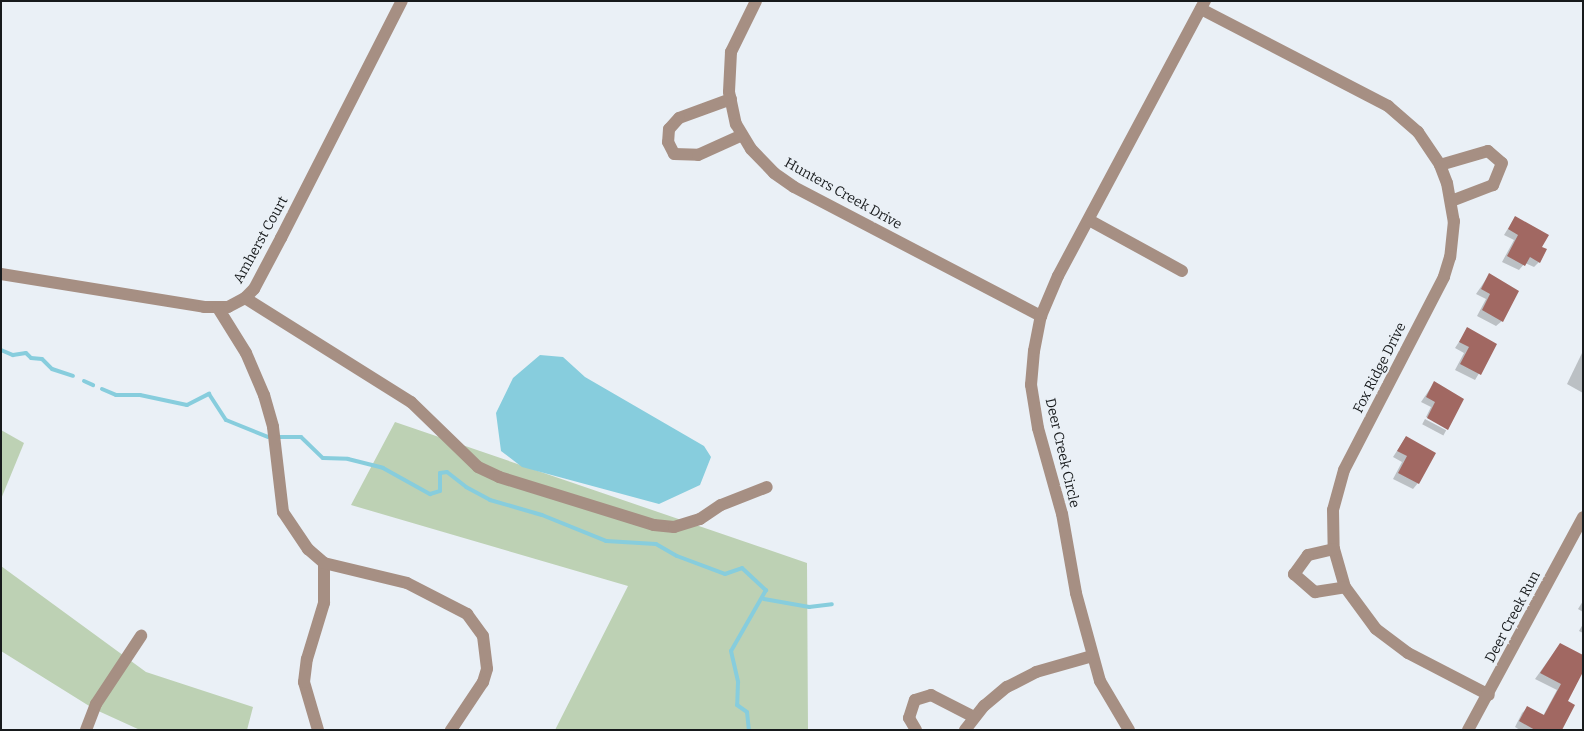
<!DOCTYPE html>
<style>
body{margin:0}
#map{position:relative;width:1584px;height:731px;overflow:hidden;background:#eaf0f6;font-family:Bitter,serif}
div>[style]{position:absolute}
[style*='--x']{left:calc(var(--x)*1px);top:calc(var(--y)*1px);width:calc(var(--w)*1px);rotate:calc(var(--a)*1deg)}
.green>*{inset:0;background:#bdd1b4}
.water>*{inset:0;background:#87cddd}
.shadow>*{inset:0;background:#0003;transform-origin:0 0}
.stream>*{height:4px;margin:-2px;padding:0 2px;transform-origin:2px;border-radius:2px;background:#87cddd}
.building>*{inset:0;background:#a16862}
.minor>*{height:12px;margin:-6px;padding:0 6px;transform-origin:6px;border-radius:6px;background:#a68f83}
span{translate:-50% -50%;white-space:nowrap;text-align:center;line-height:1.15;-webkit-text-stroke:4px #eaf0f6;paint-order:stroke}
.street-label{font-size:14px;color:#171a1c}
.frame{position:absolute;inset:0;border:2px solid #171a1c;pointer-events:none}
</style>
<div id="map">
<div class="green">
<div style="clip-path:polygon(395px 422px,807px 563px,808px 730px,555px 730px,628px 586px,351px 505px)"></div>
<div style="clip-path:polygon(1px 430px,24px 443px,1px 499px)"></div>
<div style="clip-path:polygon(1px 566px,146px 672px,253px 707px,247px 730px,140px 730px,94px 709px,1px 651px)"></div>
</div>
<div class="water">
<div style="clip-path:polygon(540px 355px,563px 357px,585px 377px,704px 446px,711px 457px,700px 485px,659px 504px,522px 467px,501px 451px,496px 413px,513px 378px)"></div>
</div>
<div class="shadow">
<div style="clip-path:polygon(1515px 217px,1541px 247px,1539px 262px,1534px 267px,1525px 263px,1519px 270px,1502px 262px,1514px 240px,1504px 235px)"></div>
<div style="clip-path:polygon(1489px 275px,1502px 321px,1496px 326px,1477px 316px,1486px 299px,1476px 294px)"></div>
<div style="clip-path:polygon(1468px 328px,1496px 345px,1475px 380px,1455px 370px,1464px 353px,1455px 348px)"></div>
<div style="clip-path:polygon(1583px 351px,1583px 393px,1567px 384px)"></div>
<div style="clip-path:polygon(1434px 383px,1447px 428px,1426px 417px,1431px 407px,1421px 402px)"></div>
<div style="left:1425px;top:419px;width:24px;height:6px;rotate:28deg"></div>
<div style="clip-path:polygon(1406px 437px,1418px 483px,1413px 489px,1393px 479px,1402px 462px,1393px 457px)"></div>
<div style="clip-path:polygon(1583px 601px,1583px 612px,1578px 609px)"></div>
<div style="clip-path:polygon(1583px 624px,1583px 633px,1579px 631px)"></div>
<div style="clip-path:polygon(1560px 644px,1566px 701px,1561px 730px,1520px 730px,1515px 727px,1522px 713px,1527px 708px,1543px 716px,1557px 690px,1535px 679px)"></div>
</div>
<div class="stream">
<div style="--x:1;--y:350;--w:13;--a:23"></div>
<div style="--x:13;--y:355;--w:13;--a:-9"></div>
<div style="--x:26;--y:353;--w:7;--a:45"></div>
<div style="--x:31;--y:358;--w:11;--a:5"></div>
<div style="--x:42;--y:359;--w:14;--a:45"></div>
<div style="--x:52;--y:369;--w:22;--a:18"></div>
<div style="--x:84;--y:381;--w:10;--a:24"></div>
<div style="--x:102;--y:389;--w:15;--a:23"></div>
<div style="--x:116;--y:395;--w:24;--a:0"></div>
<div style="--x:140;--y:395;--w:48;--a:12"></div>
<div style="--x:187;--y:405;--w:25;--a:-27"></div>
<div style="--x:209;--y:394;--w:31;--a:57"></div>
<div style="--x:226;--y:420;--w:45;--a:22"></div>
<div style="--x:279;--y:437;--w:22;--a:0"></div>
<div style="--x:301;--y:437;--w:30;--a:44"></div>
<div style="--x:323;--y:458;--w:25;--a:2"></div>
<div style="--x:348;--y:459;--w:36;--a:14"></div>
<div style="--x:383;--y:468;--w:54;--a:29"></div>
<div style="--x:430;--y:494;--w:10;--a:-17"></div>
<div style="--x:440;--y:491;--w:18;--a:-90"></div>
<div style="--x:440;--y:473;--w:7;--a:-8"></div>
<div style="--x:447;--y:472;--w:24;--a:38"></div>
<div style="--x:466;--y:487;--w:27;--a:28"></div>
<div style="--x:490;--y:500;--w:54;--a:16.1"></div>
<div style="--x:542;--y:515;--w:69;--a:22.1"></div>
<div style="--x:606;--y:541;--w:50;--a:3.4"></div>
<div style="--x:656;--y:544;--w:24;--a:30"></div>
<div style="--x:677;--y:556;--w:51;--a:20.6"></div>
<div style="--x:725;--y:574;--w:18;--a:-19"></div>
<div style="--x:742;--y:568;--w:33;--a:43"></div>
<div style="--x:766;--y:590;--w:70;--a:119.8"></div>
<div style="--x:731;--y:651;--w:32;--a:77"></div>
<div style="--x:738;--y:682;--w:23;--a:92"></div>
<div style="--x:737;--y:705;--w:12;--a:35"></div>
<div style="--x:747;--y:712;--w:18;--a:84"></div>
<div style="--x:764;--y:599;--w:46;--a:10.1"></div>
<div style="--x:809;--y:607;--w:23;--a:-7"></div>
</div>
<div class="building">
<div style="clip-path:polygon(1515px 216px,1549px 235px,1542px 247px,1547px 249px,1540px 263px,1530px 257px,1525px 266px,1507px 256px,1518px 235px,1508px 229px)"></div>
<div style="clip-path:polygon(1489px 273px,1519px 291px,1503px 322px,1482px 310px,1490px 294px,1481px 289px)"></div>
<div style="clip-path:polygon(1467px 327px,1497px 344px,1481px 375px,1460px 364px,1469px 347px,1459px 342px)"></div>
<div style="clip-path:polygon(1434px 381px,1464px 399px,1448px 430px,1427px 418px,1435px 402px,1426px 397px)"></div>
<div style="clip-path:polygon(1406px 436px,1436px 453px,1419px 484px,1398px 473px,1407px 456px,1397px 451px)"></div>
<div style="clip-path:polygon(1560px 643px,1583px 655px,1583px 672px,1568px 701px,1575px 705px,1562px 730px,1535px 730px,1519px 721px,1527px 706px,1544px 715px,1561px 684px,1540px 673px)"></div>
</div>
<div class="minor">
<div style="--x:756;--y:1;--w:57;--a:116.1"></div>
<div style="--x:731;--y:52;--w:40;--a:92.9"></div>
<div style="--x:729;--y:92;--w:33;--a:78"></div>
<div style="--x:736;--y:124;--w:29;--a:59"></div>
<div style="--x:751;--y:149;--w:33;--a:46"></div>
<div style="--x:774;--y:173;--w:24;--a:35"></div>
<div style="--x:794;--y:187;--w:279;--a:27.6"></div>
<div style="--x:1201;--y:9;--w:211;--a:27.4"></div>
<div style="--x:1388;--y:106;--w:40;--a:41"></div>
<div style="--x:1418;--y:132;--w:40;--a:56"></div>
<div style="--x:1440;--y:165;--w:19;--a:69"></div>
<div style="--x:1447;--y:183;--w:39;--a:80"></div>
<div style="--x:1454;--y:221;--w:36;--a:96"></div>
<div style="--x:1450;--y:257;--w:21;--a:107"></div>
<div style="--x:1444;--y:277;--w:217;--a:117.4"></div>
<div style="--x:1344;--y:470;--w:41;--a:105.4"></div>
<div style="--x:1333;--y:510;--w:39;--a:89"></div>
<div style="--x:1334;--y:549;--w:40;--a:74"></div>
<div style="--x:1345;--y:587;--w:52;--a:53.6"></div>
<div style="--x:1376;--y:629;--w:40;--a:37"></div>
<div style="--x:1408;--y:653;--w:91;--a:27.4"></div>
<div style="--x:731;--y:99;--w:55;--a:159.9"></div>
<div style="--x:679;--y:118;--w:15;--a:132"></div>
<div style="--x:669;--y:129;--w:13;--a:94"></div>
<div style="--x:668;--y:142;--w:13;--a:63"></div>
<div style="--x:674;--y:154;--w:24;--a:2"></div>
<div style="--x:698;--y:155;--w:48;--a:-24.4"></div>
<div style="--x:1440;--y:165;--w:50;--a:-16.3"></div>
<div style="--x:1488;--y:151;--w:18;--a:41"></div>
<div style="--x:1502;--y:163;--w:24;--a:112"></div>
<div style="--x:1493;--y:185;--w:45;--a:159.1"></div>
<div style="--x:1089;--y:220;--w:106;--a:28.7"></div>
<div style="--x:1;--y:274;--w:206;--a:9.2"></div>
<div style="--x:204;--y:307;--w:24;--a:0"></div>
<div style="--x:228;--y:307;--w:19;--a:-28"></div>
<div style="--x:245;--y:298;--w:13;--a:-45"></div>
<div style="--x:254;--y:289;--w:58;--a:-62.1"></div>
<div style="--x:281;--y:238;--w:266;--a:-63"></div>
<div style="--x:245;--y:298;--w:196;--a:32.1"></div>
<div style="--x:411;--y:402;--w:93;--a:44.1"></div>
<div style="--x:478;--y:467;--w:23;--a:25"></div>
<div style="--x:499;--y:477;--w:162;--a:17.2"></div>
<div style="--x:654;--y:525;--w:20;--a:6"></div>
<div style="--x:674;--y:527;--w:27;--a:-17"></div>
<div style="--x:700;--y:519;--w:25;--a:-34"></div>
<div style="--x:721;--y:505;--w:49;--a:-21.4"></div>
<div style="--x:218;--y:308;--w:53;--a:58.1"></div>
<div style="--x:246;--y:353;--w:46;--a:66.8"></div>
<div style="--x:264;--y:395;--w:33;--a:74"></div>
<div style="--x:273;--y:427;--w:86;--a:83.3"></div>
<div style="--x:283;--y:512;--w:45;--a:56"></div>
<div style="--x:308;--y:549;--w:21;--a:41"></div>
<div style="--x:1334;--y:549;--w:27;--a:167"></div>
<div style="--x:1308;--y:555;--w:24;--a:126"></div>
<div style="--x:1294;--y:574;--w:28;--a:41"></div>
<div style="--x:1315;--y:592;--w:30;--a:-9"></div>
<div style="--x:86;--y:730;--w:28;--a:-69"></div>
<div style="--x:96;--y:704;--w:82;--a:-56.5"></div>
<div style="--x:318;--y:730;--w:50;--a:-106.3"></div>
<div style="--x:304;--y:682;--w:23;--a:-83"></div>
<div style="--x:307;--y:659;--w:59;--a:-73.1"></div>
<div style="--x:324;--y:603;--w:40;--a:-90"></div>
<div style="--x:324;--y:563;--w:85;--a:13.5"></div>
<div style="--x:407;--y:583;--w:68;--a:27.3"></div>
<div style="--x:467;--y:614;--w:27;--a:54"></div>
<div style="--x:483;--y:636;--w:33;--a:83"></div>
<div style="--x:487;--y:669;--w:14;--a:107"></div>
<div style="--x:483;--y:682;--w:58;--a:123.7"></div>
<div style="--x:916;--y:730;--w:14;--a:-120"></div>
<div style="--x:909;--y:718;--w:19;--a:-72"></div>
<div style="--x:915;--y:700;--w:17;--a:-17"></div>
<div style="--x:931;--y:695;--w:48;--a:27.1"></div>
<div style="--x:965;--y:730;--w:31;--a:-52"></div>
<div style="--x:984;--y:706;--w:30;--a:-40"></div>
<div style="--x:1007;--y:687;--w:33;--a:-27"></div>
<div style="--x:1036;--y:672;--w:58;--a:-15.9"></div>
<div style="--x:1129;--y:730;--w:57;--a:-120.6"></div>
<div style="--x:1100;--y:681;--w:91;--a:-105.3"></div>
<div style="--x:1076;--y:593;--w:80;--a:-100"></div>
<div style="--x:1062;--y:514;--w:89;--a:-105.6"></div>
<div style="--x:1038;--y:428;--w:44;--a:-99.2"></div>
<div style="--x:1031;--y:385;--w:34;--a:-85"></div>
<div style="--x:1034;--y:351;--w:36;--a:-79"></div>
<div style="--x:1041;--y:316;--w:43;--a:-67"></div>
<div style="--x:1058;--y:276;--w:312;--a:-61.9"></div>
<div style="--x:1468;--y:730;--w:242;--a:-61.6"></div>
</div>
<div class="street-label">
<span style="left:843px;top:194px;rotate:29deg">Hunters Creek Drive</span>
<span style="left:261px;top:240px;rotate:-61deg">Amherst Court</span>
<span style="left:1380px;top:368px;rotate:-63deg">Fox Ridge Drive</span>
<span style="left:1062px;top:453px;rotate:77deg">Deer Creek Circle</span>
<span style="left:1513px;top:617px;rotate:-62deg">Deer Creek Run</span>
</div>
<div class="frame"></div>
</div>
